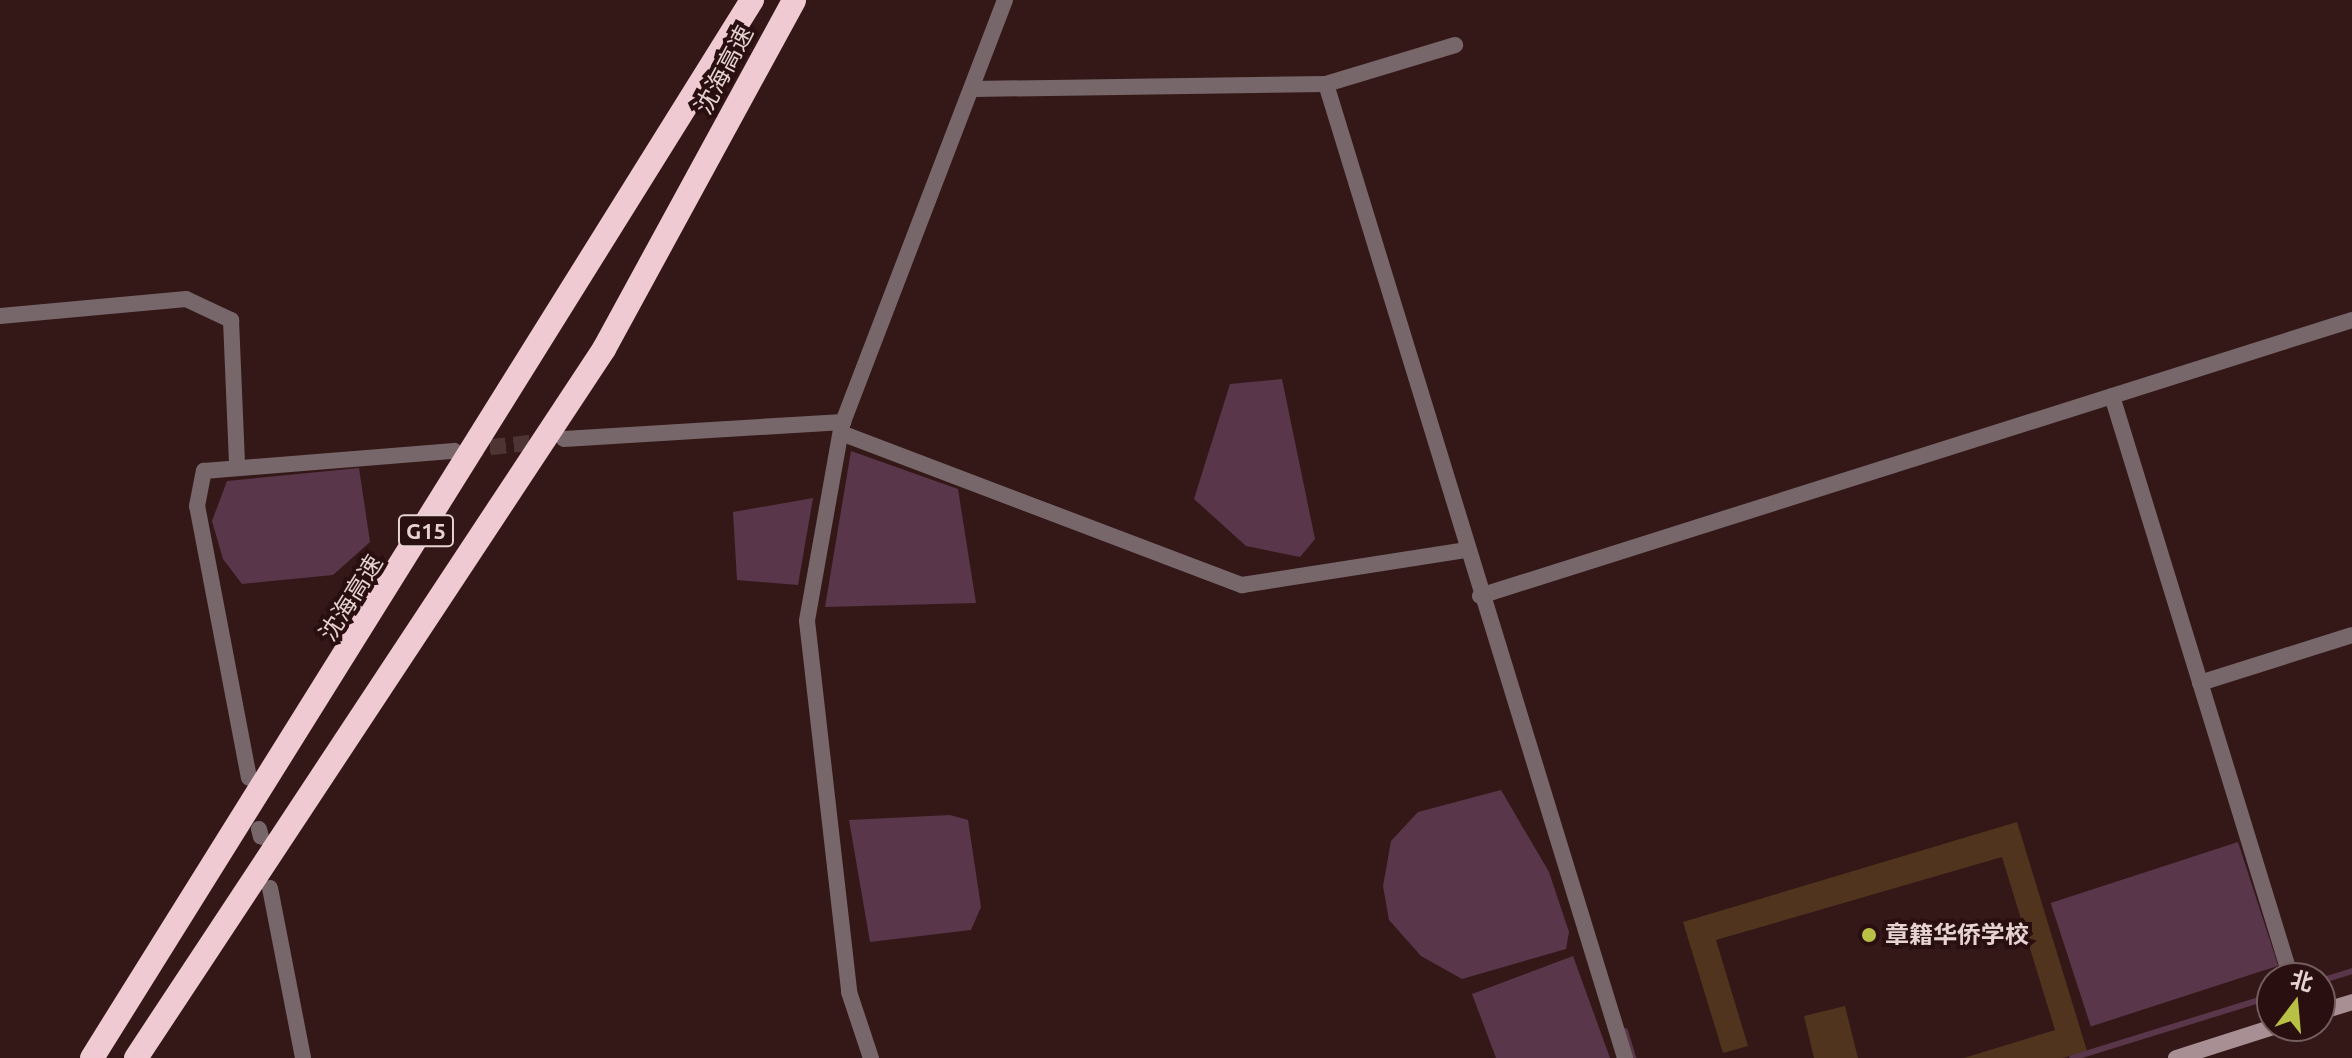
<!DOCTYPE html>
<html>
<head>
<meta charset="utf-8">
<style>
  body { margin:0 }
  #map { position:relative; width:2352px; height:1058px; overflow:hidden; background:#341818; font-family:Ubuntu,"Noto Sans SC",sans-serif }
  div>[style] { position:absolute }
  .green>* { inset:0; background:#50341d }
  .water>* { inset:0; background:#59364a; transform-origin:0 0 }
  .stream>* { height:6px; margin:-3px; padding:0 3px; transform-origin:3px; border-radius:3px; background:#59364a }
  .street-tunnel>* { height:16px; margin-top:-8px; transform-origin:0; background:repeating-linear-gradient(90deg,#4f3434 0 16px,transparent 0 24px) }
  .street>* { height:16px; margin:-8px; padding:0 8px; transform-origin:8px; border-radius:8px; background:#77676a }
  .secondary>* { height:16px; margin:-8px; padding:0 8px; transform-origin:8px; border-radius:8px; background:#a78f94 }
  .highway>* { height:24px; margin:-12px; padding:0 12px; transform-origin:12px; border-radius:12px; background:#f0cad2 }
  .dots>* { width:22px; height:22px; translate:-50% -50%; box-sizing:border-box; border:4px solid #290f0f; border-radius:50% }
  span { translate:-50% -50%; white-space:nowrap; text-align:center; line-height:1.15; -webkit-text-stroke:8px #290f0f; paint-order:stroke }
  .shield-label span { padding:2px 6px; background:#290f0f; border:2px solid; border-radius:6px; -webkit-text-stroke-width:0 }
  .shield-label { font-size:22px; color:#e6d2d1; font-weight:700 }
  .street-label { font-size:24px; color:#e6d2d1 }
  .poi-label { font-size:24px; color:#e6d2d1; font-weight:700 }
  .left { translate:0 -50%; text-align:left }
  .north { position:absolute; left:2256px; top:962px; width:80px; height:80px; box-sizing:border-box; background:#290f0f; border:2px solid #755d5d; border-radius:50%; rotate:16deg; font-size:22px; font-weight:700; line-height:32px; text-align:center; color:#e6d2d1 }
  .north::after { content:''; display:block; margin:auto; width:28px; height:36px; background:#b9c046; clip-path:polygon(50% 0,100% 100%,50% 72%,0 100%) }
</style>
</head>
<body>
<div id="map">
  <div class="green">
    <div style="clip-path:polygon(2017px 822px,2087px 1051px,2063px 1058px,1964px 1058px,2055px 1030px,2002px 857px,1716px 940px,1748px 1046px,1723px 1053px,1683px 922px)"></div>
    <div style="clip-path:polygon(1845px 1006px,1858px 1058px,1814px 1058px,1804px 1016px)"></div>
  </div>
  <div class="water">
    <div style="clip-path:polygon(1282px 379px,1315px 539px,1300px 557px,1246px 546px,1194px 499px,1230px 384px)"></div>
    <div style="clip-path:polygon(851px 451px,958px 489px,976px 603px,825px 607px)"></div>
    <div style="clip-path:polygon(359px 468px,370px 542px,333px 575px,242px 584px,223px 559px,212px 521px,227px 481px)"></div>
    <div style="clip-path:polygon(813px 498px,798px 585px,737px 580px,733px 512px)"></div>
    <div style="clip-path:polygon(1501px 790px,1549px 872px,1569px 932px,1566px 949px,1462px 979px,1421px 956px,1389px 920px,1383px 886px,1391px 841px,1418px 812px)"></div>
    <div style="clip-path:polygon(950px 815px,968px 820px,981px 907px,971px 930px,870px 942px,849px 820px)"></div>
    <div style="left:2238px;top:842px;width:130px;height:197px;rotate:72deg"></div>
    <div style="clip-path:polygon(1573px 956px,1610px 1058px,1496px 1058px,1472px 994px)"></div>
  </div>
  <div class="stream">
    <div style="left:2320px;top:981px;width:34px;rotate:-17deg"></div>
    <div style="left:1625px;top:1031px;width:28px;rotate:73deg"></div>
    <div style="left:2072px;top:1058px;width:209px;rotate:-17.2deg"></div>
  </div>
  <div class="street-tunnel">
    <div style="left:466px;top:450px;width:81px;rotate:-6.4deg"></div>
  </div>
  <div class="street">
    <div style="left:1326px;top:84px;width:1019px;rotate:72.93deg"></div>
    <div style="left:973px;top:89px;width:353px;rotate:-0.8deg"></div>
    <div style="left:1326px;top:84px;width:135px;rotate:-16.8deg"></div>
    <div style="left:0;top:316px;width:187px;rotate:-5.2deg"></div>
    <div style="left:186px;top:299px;width:50px;rotate:25deg"></div>
    <div style="left:231px;top:320px;width:145px;rotate:87.6deg"></div>
    <div style="left:2112px;top:396px;width:609px;rotate:72.9deg"></div>
    <div style="left:842px;top:424px;width:200px;rotate:100.1deg"></div>
    <div style="left:807px;top:621px;width:373px;rotate:83.5deg"></div>
    <div style="left:849px;top:992px;width:70px;rotate:71.6deg"></div>
    <div style="left:841px;top:433px;width:429px;rotate:20.8deg"></div>
    <div style="left:1242px;top:585px;width:226px;rotate:-8.9deg"></div>
    <div style="left:564px;top:439px;width:280px;rotate:-3.5deg"></div>
    <div style="left:843px;top:422px;width:452px;rotate:-69deg"></div>
    <div style="left:1480px;top:596px;width:915px;rotate:-17.56deg"></div>
    <div style="left:2200px;top:683px;width:159px;rotate:-17.5deg"></div>
    <div style="left:249px;top:778px;width:277px;rotate:-100.8deg"></div>
    <div style="left:197px;top:506px;width:36px;rotate:-79deg"></div>
    <div style="left:204px;top:471px;width:251px;rotate:-4.6deg"></div>
    <div style="left:259px;top:829px;width:8px;rotate:76deg"></div>
    <div style="left:270px;top:888px;width:173px;rotate:79deg"></div>
  </div>
  <div class="secondary">
    <div style="left:2320px;top:1012px;width:34px;rotate:-17deg"></div>
    <div style="left:2176px;top:1058px;width:105px;rotate:-17.7deg"></div>
  </div>
  <div class="highway">
    <div style="left:92px;top:1058px;width:1247px;rotate:-58.04deg"></div>
    <div style="left:136px;top:1058px;width:850px;rotate:-56.57deg"></div>
    <div style="left:604px;top:349px;width:397px;rotate:-61.4deg"></div>
  </div>
  <div class="dots">
    <div style="left:1869px;top:935px;background:#b9c046"></div>
  </div>
  <div class="shield-label">
    <span style="left:426px;top:531px">G15</span>
  </div>
  <div class="street-label">
    <span style="left:724px;top:70px;rotate:-62deg">沈海高速</span>
    <span style="left:351px;top:598px;rotate:-58deg">沈海高速</span>
  </div>
  <div class="poi-label">
    <span class="left" style="left:1885px;top:935px">章籍华侨学校</span>
  </div>
  <div class="north">北</div>
</div>
</body>
</html>
